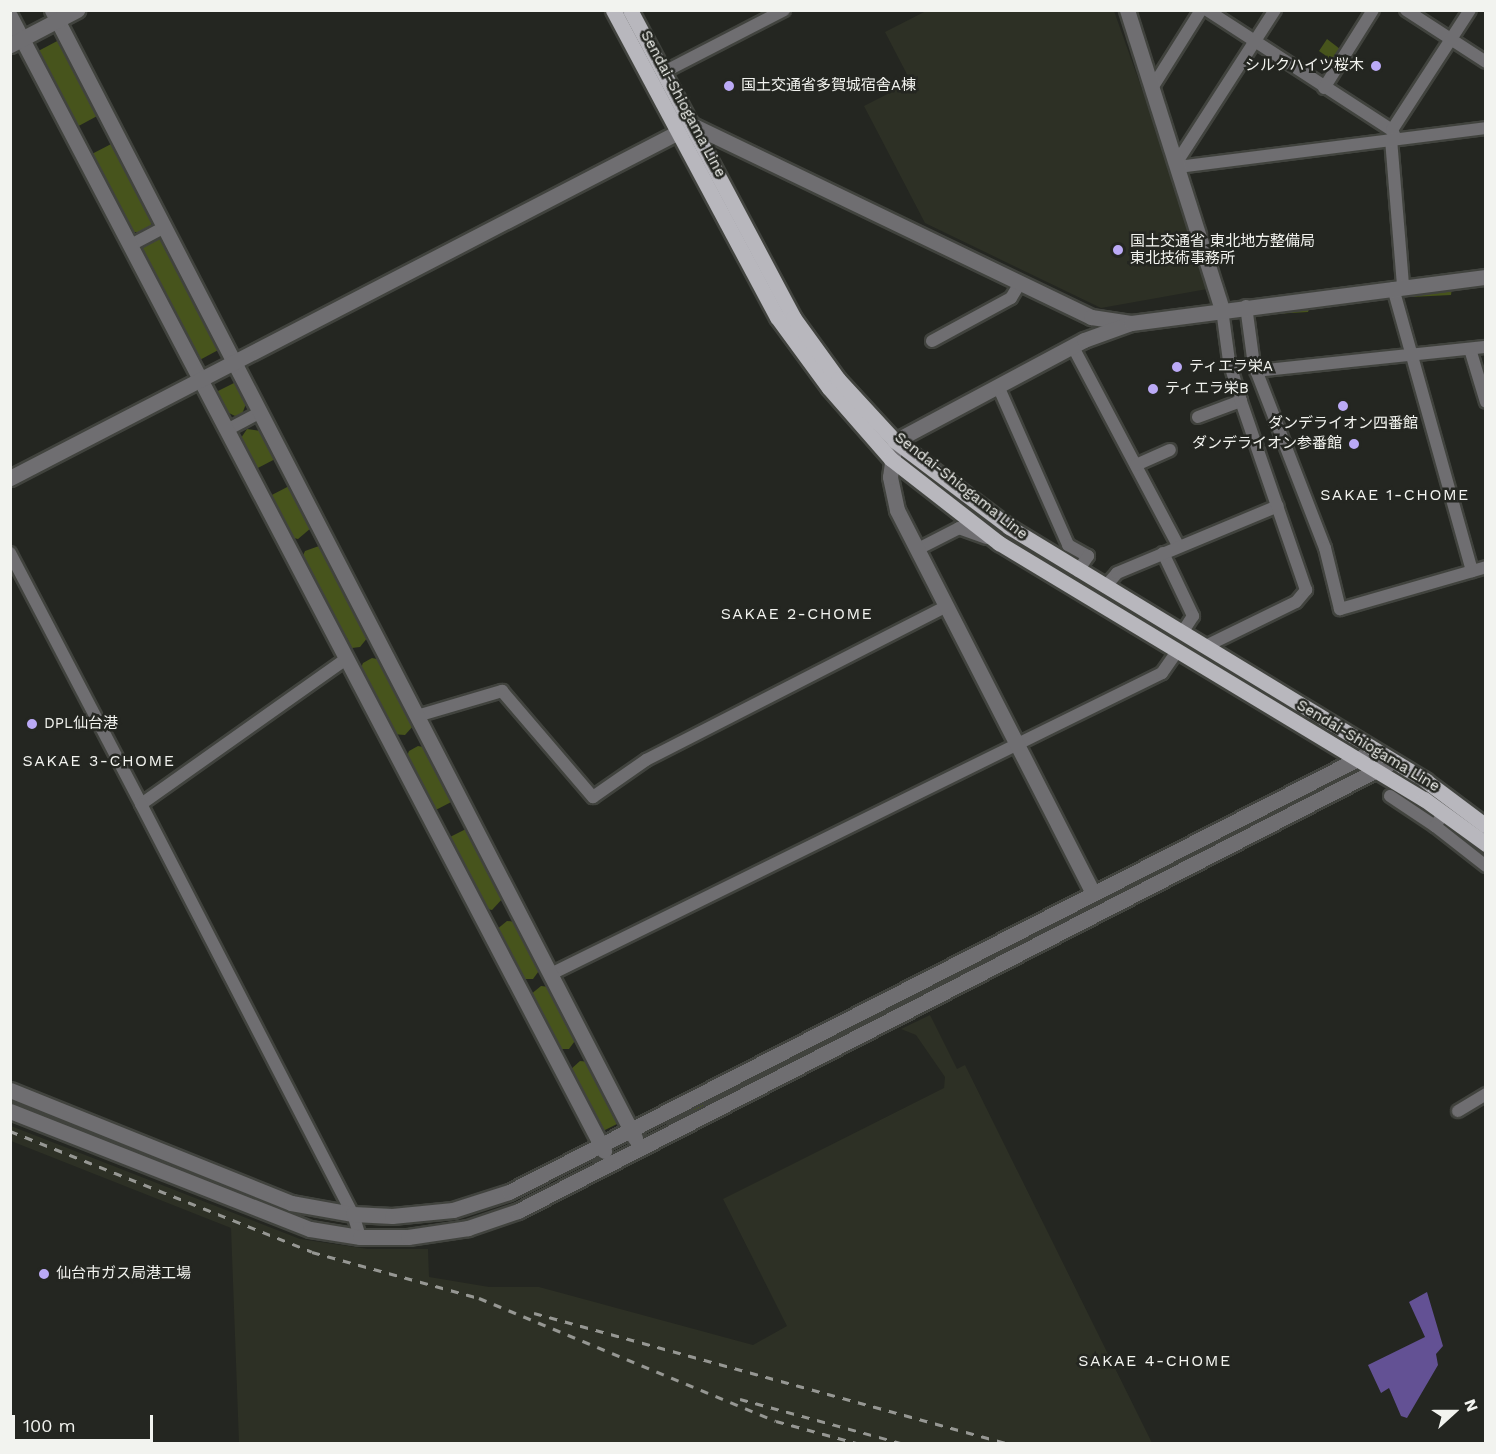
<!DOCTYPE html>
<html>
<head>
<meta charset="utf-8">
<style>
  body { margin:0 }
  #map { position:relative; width:1496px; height:1454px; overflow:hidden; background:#242621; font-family:"Work Sans","Noto Sans JP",sans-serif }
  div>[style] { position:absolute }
  .built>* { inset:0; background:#2d3025 }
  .green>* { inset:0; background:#47541c; transform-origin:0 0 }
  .water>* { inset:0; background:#635194 }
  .roads { filter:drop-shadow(2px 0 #41433e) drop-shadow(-2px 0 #41433e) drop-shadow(0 2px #41433e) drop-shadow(0 -2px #41433e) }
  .minor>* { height:12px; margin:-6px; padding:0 6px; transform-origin:6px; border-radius:6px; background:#6f6e71 }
  .tertiary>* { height:15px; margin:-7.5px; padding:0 7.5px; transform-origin:7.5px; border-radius:7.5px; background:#6f6e71 }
  .primary>* { height:15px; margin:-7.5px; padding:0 7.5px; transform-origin:7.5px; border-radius:7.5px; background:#b8b7bd }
  .rail>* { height:3px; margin-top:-1.5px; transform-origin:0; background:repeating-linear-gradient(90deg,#969793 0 8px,transparent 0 16px) }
  .dots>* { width:16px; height:16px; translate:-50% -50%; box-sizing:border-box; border:3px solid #242621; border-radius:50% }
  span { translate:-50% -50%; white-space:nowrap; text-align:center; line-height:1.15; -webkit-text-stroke:5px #242621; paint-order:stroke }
  .poi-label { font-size:15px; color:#f2f3ef }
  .right { translate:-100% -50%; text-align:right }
  .left { translate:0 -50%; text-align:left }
  .street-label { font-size:15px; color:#f2f3ef }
  .neighbourhood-label { font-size:16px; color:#f2f3ef; letter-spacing:1.5px }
  .frame { position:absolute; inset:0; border:12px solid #f2f3ef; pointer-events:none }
  .north { position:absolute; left:1424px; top:1382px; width:60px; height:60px; -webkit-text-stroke:4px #242621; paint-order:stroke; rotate:69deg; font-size:16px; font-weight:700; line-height:24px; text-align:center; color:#f2f3ef }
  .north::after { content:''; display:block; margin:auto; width:21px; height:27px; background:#f2f3ef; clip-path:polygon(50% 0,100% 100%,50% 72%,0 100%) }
  .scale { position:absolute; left:12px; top:1415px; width:141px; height:27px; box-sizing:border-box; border:3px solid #f2f3ef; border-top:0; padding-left:8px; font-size:18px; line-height:21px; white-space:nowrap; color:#f2f3ef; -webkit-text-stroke:4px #242621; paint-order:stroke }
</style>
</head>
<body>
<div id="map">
  <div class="built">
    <div style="clip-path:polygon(926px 11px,1114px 11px,1213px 288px,1101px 308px,925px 223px,864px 106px,911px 82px,885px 32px)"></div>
    <div style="clip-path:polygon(930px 1015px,957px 1069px,965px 1065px,1152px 1443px,239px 1443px,231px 1228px,11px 1141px,11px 1126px,300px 1239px,368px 1249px,428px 1249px,429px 1277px,489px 1287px,539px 1287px,753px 1345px,787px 1326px,723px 1199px,944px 1088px,945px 1077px,916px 1035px,901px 1029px)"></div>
  </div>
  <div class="green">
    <div style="left:61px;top:39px;width:85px;height:30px;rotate:62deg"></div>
    <div style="clip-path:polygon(1327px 39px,1340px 49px,1335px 62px,1319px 51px)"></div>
    <div style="clip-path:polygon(115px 142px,153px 216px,151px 225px,144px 232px,131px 232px,88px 156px)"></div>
    <div style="clip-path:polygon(154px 238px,164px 240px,222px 348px,196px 362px,141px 252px,145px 243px)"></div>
    <div style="clip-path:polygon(1452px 288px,1451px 295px,1411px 297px,1413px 292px)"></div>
    <div style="clip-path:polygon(1310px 306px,1308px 312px,1257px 315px,1258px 313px)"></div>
    <div style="clip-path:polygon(236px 382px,246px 404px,242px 414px,235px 416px,225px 411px,216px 392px)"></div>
    <div style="clip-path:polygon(247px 429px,261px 431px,279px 457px,252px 471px,241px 438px)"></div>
    <div style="clip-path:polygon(293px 484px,311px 528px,298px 539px,289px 537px,266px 498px)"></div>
    <div style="clip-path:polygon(319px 546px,324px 548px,368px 637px,360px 647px,352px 648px,347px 638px,340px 639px,301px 560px,305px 551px)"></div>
    <div style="clip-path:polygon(372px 658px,382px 660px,414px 725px,405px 735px,392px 734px,359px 672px,363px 663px)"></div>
    <div style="clip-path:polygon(418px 746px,428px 748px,457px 799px,430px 813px,405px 761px,409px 751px)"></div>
    <div style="clip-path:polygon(1329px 781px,1333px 785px,1238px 831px,1237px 829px)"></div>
    <div style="clip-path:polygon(470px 827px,504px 897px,492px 910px,482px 908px,444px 840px)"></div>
    <div style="clip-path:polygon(1203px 847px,1207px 850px,1177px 867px,1108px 895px,1138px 875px)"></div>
    <div style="clip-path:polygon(1081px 906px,1082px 914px,927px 994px,923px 991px)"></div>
    <div style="clip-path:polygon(507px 921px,517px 922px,541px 968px,533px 979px,520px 979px,496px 930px)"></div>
    <div style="clip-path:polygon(541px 986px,550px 987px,577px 1038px,569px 1049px,555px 1049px,530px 995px)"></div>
    <div style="clip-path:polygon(897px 1003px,902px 1006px,762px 1079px,757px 1076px,853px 1021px)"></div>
    <div style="clip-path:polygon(580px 1061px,590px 1062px,623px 1121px,601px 1132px,570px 1070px)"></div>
    <div style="clip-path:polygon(742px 1081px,744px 1088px,701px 1110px,641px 1133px)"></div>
  </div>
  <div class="water">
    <div style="clip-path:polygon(1427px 1292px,1443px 1346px,1436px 1354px,1438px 1365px,1407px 1418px,1401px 1416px,1389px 1388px,1381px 1393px,1368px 1365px,1425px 1337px,1409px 1302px)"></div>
  </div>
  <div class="roads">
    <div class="minor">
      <div style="left:1207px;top:10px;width:221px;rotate:33deg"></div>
      <div style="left:1392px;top:130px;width:10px;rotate:66deg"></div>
      <div style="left:1406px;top:10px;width:95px;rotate:33deg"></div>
      <div style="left:664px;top:72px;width:135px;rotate:-27.3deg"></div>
      <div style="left:1152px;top:88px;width:92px;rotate:-57.9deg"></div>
      <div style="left:1324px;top:88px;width:92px;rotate:-57.9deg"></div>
      <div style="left:1392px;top:130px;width:143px;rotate:-57deg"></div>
      <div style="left:1391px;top:139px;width:147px;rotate:85.3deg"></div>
      <div style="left:1177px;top:162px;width:181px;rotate:-57.2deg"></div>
      <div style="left:1178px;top:167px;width:310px;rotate:-7.2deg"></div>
      <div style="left:131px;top:245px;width:36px;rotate:-28deg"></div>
      <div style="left:1393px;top:288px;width:294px;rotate:74.4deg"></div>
      <div style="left:1246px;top:306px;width:60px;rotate:82.3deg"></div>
      <div style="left:1254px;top:365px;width:196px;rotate:68.8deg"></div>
      <div style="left:1325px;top:548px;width:63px;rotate:76.2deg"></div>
      <div style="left:1340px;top:609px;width:152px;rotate:-16deg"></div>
      <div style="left:932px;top:341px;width:90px;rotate:-28.6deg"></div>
      <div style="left:1011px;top:298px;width:17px;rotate:-59deg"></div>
      <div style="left:1073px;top:347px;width:226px;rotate:62.1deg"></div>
      <div style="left:1470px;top:349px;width:55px;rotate:73.2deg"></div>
      <div style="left:1256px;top:371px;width:231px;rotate:-6deg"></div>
      <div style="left:998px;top:386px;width:174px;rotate:66.2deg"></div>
      <div style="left:1068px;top:545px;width:23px;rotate:29deg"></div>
      <div style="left:1088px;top:556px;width:18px;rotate:124deg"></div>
      <div style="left:1198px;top:417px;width:46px;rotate:-20.4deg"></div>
      <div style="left:227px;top:430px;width:36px;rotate:-28deg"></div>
      <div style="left:1136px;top:465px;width:37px;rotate:-24deg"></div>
      <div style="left:918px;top:549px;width:46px;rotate:-27.1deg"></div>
      <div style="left:959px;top:528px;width:29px;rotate:20deg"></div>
      <div style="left:10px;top:553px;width:283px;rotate:62.4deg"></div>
      <div style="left:1163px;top:553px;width:70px;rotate:64.5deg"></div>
      <div style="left:1193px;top:616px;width:20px;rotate:123deg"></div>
      <div style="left:1105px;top:587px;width:18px;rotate:-49deg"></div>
      <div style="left:1117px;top:573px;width:174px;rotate:-22.6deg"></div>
      <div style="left:1204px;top:647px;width:102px;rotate:-26.1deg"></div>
      <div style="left:1296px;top:602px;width:16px;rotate:-50deg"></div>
      <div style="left:1306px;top:590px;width:200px;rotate:-109deg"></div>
      <div style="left:1241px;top:401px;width:42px;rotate:-106.7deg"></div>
      <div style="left:1229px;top:361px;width:52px;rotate:-97.7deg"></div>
      <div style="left:346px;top:659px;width:251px;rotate:144.7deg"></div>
      <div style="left:141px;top:804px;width:462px;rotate:62.7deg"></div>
      <div style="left:353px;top:1214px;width:24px;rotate:73deg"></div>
      <div style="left:417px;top:716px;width:89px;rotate:-16.4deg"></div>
      <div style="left:502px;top:691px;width:140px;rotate:49.4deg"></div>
      <div style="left:593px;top:797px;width:65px;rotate:-34.9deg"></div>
      <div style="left:646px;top:760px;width:338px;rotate:-27.1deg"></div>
      <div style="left:1390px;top:796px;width:54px;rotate:33.7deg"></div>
      <div style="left:1444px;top:813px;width:16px;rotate:125deg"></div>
      <div style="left:1435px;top:826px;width:65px;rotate:38.1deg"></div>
      <div style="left:551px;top:974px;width:681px;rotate:-26.23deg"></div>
      <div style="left:1162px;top:673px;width:28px;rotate:-55deg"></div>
      <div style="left:1458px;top:1111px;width:33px;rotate:-31deg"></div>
    </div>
    <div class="tertiary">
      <div style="left:52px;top:10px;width:1270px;rotate:62.67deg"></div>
      <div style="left:1127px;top:10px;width:314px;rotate:72.4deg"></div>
      <div style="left:10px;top:16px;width:1281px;rotate:62.37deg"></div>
      <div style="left:10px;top:45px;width:76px;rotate:-27.6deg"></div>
      <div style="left:10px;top:478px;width:768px;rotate:-27.37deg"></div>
      <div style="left:692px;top:125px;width:443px;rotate:25.7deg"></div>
      <div style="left:1091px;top:317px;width:40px;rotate:8.5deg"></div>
      <div style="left:1093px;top:893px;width:430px;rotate:-117.1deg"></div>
      <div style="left:897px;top:510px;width:34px;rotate:-102deg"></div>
      <div style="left:890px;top:477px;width:36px;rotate:-82deg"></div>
      <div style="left:895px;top:441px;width:214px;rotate:-28.1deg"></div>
      <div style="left:1084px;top:340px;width:50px;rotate:-19.9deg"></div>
      <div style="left:1131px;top:323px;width:358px;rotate:-7.4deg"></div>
      <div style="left:10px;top:1090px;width:303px;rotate:21.9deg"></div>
      <div style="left:291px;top:1203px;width:63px;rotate:10.1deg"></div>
      <div style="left:353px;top:1214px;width:39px;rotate:3deg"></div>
      <div style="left:392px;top:1216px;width:61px;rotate:-5.6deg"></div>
      <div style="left:453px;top:1210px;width:59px;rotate:-17.8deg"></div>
      <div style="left:509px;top:1192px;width:970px;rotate:-27.04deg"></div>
      <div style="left:10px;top:1111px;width:322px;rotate:21.5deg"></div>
      <div style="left:310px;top:1229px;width:51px;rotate:9.1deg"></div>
      <div style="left:360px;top:1237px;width:48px"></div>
      <div style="left:408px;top:1237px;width:61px;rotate:-8.5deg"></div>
      <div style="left:468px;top:1228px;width:53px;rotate:-18.8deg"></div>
      <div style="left:518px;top:1211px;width:983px;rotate:-27.19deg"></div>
    </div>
    <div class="primary">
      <div style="left:613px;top:10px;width:348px;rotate:61.9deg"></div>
      <div style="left:777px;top:317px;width:88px;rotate:53.8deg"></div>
      <div style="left:829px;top:388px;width:94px;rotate:48.9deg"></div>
      <div style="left:891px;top:459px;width:137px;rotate:37.9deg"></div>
      <div style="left:999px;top:543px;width:496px;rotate:31.1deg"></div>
      <div style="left:1424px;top:799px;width:77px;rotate:36deg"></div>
      <div style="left:630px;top:10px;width:348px;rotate:62deg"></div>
      <div style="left:793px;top:317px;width:77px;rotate:54deg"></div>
      <div style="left:838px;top:379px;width:84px;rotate:47.4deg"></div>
      <div style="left:895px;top:441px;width:143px;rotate:37deg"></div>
      <div style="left:1009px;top:527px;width:488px;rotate:31.3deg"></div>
      <div style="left:1426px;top:781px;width:75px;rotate:36.9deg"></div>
    </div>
  </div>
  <div class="rail">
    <div style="left:10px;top:1131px;width:325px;rotate:21.8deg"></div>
    <div style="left:312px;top:1252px;width:173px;rotate:15.4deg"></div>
    <div style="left:479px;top:1298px;width:321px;rotate:22.5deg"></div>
    <div style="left:776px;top:1421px;width:87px;rotate:15.3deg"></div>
    <div style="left:534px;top:1313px;width:494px;rotate:15.4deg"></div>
    <div style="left:740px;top:1399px;width:170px;rotate:15.3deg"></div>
  </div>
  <div class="dots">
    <div style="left:1376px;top:66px;background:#bbaaf6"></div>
    <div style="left:729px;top:86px;background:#bbaaf6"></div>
    <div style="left:1118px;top:250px;background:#bbaaf6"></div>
    <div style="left:1177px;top:367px;background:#bbaaf6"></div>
    <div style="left:1153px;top:389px;background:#bbaaf6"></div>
    <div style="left:1343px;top:406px;background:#bbaaf6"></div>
    <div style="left:1354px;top:444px;background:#bbaaf6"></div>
    <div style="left:32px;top:724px;background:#bbaaf6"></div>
    <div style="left:44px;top:1274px;background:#bbaaf6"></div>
  </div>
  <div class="poi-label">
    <span class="right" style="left:1364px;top:66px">シルクハイツ桜木</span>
    <span class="left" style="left:741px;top:86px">国土交通省多賀城宿舎A棟</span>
    <span class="left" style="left:1130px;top:250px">国土交通省 東北地方整備局<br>東北技術事務所</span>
    <span class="left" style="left:1189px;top:367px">ティエラ栄A</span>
    <span class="left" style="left:1165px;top:389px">ティエラ栄B</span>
    <span style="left:1343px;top:424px">ダンデライオン四番館</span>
    <span class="right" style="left:1342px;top:444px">ダンデライオン参番館</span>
    <span class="left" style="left:44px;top:724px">DPL仙台港</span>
    <span class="left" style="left:56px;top:1274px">仙台市ガス局港工場</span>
  </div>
  <div class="street-label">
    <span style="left:683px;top:104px;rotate:62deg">Sendai-Shiogama Line</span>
    <span style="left:961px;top:486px;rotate:38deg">Sendai-Shiogama Line</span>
    <span style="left:1368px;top:746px;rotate:31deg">Sendai-Shiogama Line</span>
  </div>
  <div class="neighbourhood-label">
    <span style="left:1395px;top:495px">SAKAE 1-CHOME</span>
    <span style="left:797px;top:614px">SAKAE 2-CHOME</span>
    <span style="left:99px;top:761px">SAKAE 3-CHOME</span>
    <span style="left:1155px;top:1361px">SAKAE 4-CHOME</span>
  </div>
  <div class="frame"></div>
  <div class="north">N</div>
  <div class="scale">100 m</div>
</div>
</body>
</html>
